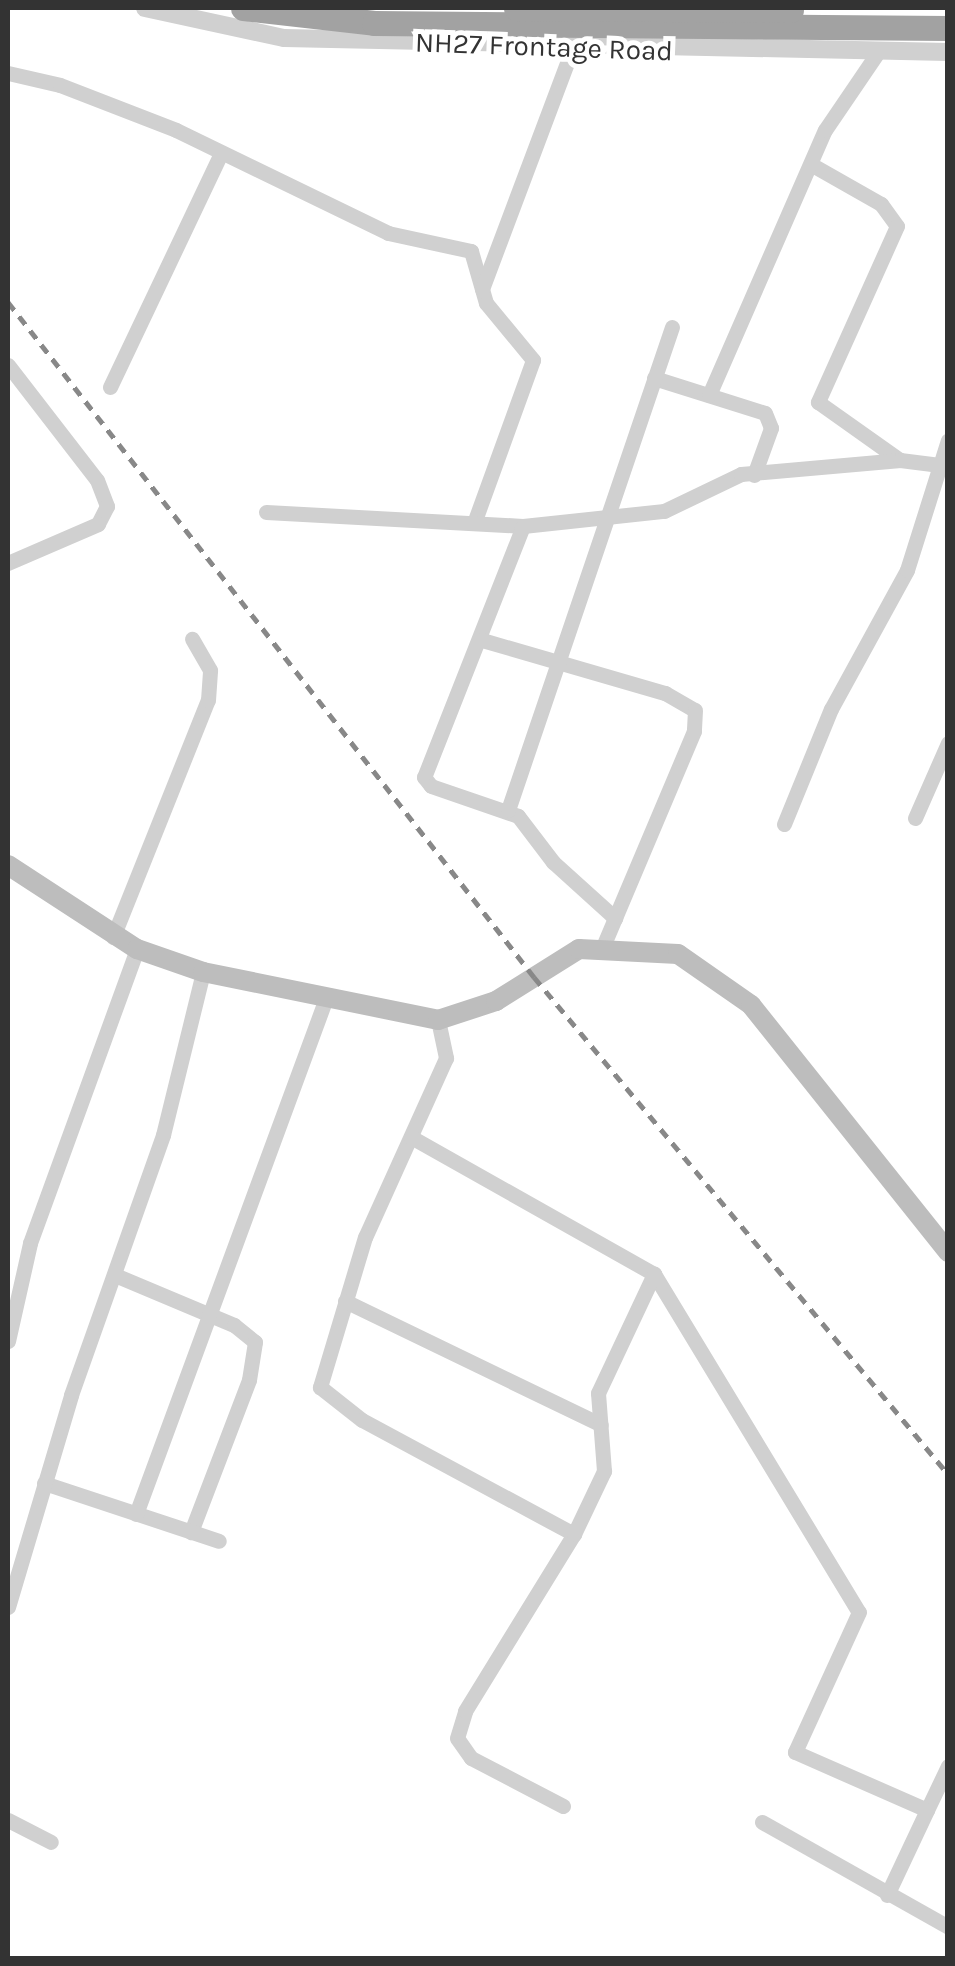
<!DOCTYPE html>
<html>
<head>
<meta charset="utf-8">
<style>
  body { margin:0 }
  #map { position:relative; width:955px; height:1966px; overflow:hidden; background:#fff; font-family:Karla,sans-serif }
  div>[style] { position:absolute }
  .minor>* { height:15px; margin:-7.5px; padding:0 7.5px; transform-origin:7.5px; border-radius:7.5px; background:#d0d0d0 }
  .tertiary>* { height:18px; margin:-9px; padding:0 9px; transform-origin:9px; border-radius:9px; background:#d0d0d0 }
  .secondary>* { height:20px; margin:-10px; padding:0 10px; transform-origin:10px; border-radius:10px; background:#bdbdbd }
  .trunk>* { height:25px; margin:-12.5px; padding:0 12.5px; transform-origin:12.5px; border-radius:12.5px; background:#a2a2a2 }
  .rail>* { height:5px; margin-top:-2.5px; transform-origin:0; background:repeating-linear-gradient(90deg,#888 0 10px,transparent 0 18px) }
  span { translate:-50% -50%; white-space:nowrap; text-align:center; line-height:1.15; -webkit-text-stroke:10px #fff; paint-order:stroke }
  .street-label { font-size:28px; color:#333 }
  .frame { position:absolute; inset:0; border:10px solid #333; pointer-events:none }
</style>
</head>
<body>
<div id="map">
  <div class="minor">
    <div style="left:8px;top:73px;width:53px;rotate:13deg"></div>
    <div style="left:60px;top:85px;width:124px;rotate:21.2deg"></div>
    <div style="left:176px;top:130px;width:236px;rotate:25.9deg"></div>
    <div style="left:388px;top:233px;width:85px;rotate:12.2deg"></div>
    <div style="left:471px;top:251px;width:54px;rotate:73.9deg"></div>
    <div style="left:486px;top:303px;width:74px;rotate:50.5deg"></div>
    <div style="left:533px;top:360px;width:170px;rotate:109.9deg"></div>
    <div style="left:814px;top:166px;width:77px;rotate:29.6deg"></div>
    <div style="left:881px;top:204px;width:27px;rotate:54deg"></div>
    <div style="left:897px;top:226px;width:193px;rotate:114.2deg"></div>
    <div style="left:818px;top:402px;width:100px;rotate:35.3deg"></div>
    <div style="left:482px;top:289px;width:256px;rotate:-69.4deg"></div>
    <div style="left:8px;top:365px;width:145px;rotate:52.3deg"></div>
    <div style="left:97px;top:480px;width:28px;rotate:69deg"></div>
    <div style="left:107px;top:506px;width:20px;rotate:117deg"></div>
    <div style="left:98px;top:524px;width:98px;rotate:156.6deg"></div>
    <div style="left:654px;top:378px;width:116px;rotate:17.5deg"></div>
    <div style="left:765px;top:413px;width:16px;rotate:68deg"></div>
    <div style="left:771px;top:428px;width:50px;rotate:109.9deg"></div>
    <div style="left:110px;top:387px;width:259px;rotate:-64.6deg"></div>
    <div style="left:709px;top:395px;width:289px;rotate:-66.4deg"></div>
    <div style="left:825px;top:130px;width:94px;rotate:-55.8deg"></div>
    <div style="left:266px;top:512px;width:257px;rotate:3.1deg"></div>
    <div style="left:523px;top:526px;width:142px;rotate:-6.1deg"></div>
    <div style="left:664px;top:511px;width:85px;rotate:-25.7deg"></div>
    <div style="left:741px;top:474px;width:160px;rotate:-5deg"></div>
    <div style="left:900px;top:460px;width:48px;rotate:7.1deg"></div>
    <div style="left:523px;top:526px;width:270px;rotate:111.5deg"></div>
    <div style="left:424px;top:777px;width:11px;rotate:52deg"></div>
    <div style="left:431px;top:786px;width:92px;rotate:19deg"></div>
    <div style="left:518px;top:816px;width:58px;rotate:52.7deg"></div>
    <div style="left:553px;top:862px;width:84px;rotate:42.1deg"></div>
    <div style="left:482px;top:640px;width:191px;rotate:16.2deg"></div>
    <div style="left:665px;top:693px;width:34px;rotate:30deg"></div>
    <div style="left:695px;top:710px;width:21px;rotate:93deg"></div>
    <div style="left:694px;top:731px;width:233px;rotate:112.9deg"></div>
    <div style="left:508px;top:810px;width:510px;rotate:-71.25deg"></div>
    <div style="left:915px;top:818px;width:82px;rotate:-66.3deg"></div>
    <div style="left:784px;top:824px;width:124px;rotate:-67.8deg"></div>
    <div style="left:831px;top:709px;width:158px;rotate:-61.3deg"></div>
    <div style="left:907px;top:570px;width:136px;rotate:-72.5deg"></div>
    <div style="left:113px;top:937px;width:255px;rotate:-68.2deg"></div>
    <div style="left:208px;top:700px;width:30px;rotate:-86deg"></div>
    <div style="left:210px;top:670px;width:36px;rotate:-120deg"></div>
    <div style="left:438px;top:1020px;width:39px;rotate:78deg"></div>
    <div style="left:446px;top:1058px;width:196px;rotate:114.3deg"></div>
    <div style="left:365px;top:1237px;width:157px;rotate:106.7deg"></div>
    <div style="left:320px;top:1387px;width:53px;rotate:38.2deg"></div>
    <div style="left:362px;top:1420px;width:241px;rotate:28.3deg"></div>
    <div style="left:411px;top:1137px;width:279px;rotate:29.4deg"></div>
    <div style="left:654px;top:1274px;width:395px;rotate:58.8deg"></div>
    <div style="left:859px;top:1612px;width:154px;rotate:114.6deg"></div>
    <div style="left:795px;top:1752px;width:144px;rotate:23.7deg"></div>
    <div style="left:927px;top:1810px;width:49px;rotate:-64.5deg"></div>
    <div style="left:115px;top:1275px;width:129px;rotate:22.8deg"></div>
    <div style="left:234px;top:1325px;width:27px;rotate:39deg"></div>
    <div style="left:255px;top:1342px;width:38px;rotate:99deg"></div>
    <div style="left:249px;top:1380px;width:163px;rotate:110.9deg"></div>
    <div style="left:345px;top:1301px;width:284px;rotate:25.8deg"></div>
    <div style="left:8px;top:1341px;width:100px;rotate:-77.3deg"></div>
    <div style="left:30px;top:1243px;width:313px;rotate:-70deg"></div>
    <div style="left:44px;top:1483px;width:184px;rotate:18.3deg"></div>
    <div style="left:136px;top:1514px;width:547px;rotate:-69.78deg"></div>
    <div style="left:8px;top:1607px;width:221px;rotate:-73.4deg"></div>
    <div style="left:71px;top:1395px;width:276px;rotate:-70.5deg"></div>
    <div style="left:163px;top:1135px;width:168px;rotate:-76.2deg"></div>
    <div style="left:563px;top:1806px;width:104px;rotate:-152.4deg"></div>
    <div style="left:471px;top:1758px;width:24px;rotate:-125deg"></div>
    <div style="left:457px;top:1738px;width:28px;rotate:-73deg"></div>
    <div style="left:465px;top:1711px;width:208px;rotate:-58.4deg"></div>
    <div style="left:574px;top:1534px;width:70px;rotate:-64.5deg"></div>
    <div style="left:604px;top:1471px;width:78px;rotate:-94.4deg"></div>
    <div style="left:598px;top:1393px;width:132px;rotate:-64.8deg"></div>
    <div style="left:8px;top:1820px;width:48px;rotate:27.1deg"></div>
    <div style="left:762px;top:1822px;width:214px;rotate:29.4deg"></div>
    <div style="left:887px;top:1895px;width:94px;rotate:-64.8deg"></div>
  </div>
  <div class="tertiary">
    <div style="left:145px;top:8px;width:142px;rotate:12.2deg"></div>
    <div style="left:284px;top:38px;width:664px;rotate:1.21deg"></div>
  </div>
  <div class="secondary">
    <div style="left:8px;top:865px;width:154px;rotate:33.1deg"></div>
    <div style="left:137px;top:949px;width:70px;rotate:19.2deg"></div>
    <div style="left:203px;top:972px;width:240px;rotate:11.5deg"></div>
    <div style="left:438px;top:1020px;width:61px;rotate:-18.1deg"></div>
    <div style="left:496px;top:1001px;width:98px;rotate:-32.1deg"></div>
    <div style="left:579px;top:949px;width:99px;rotate:2.9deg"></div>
    <div style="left:678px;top:954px;width:89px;rotate:34.9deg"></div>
    <div style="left:751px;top:1005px;width:316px;rotate:51.4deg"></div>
  </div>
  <div class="trunk">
    <div style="left:243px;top:8px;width:132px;rotate:6.5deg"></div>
    <div style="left:374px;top:23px;width:574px;rotate:0.5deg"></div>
    <div style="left:516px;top:8px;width:275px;rotate:0.4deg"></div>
  </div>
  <div class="rail">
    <div style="left:8px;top:302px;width:856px;rotate:52.07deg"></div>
    <div style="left:534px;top:977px;width:647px;rotate:50.21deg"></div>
  </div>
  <div class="street-label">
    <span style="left:544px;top:47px;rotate:2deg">NH27 Frontage Road</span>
  </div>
  <div class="frame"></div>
</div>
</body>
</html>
